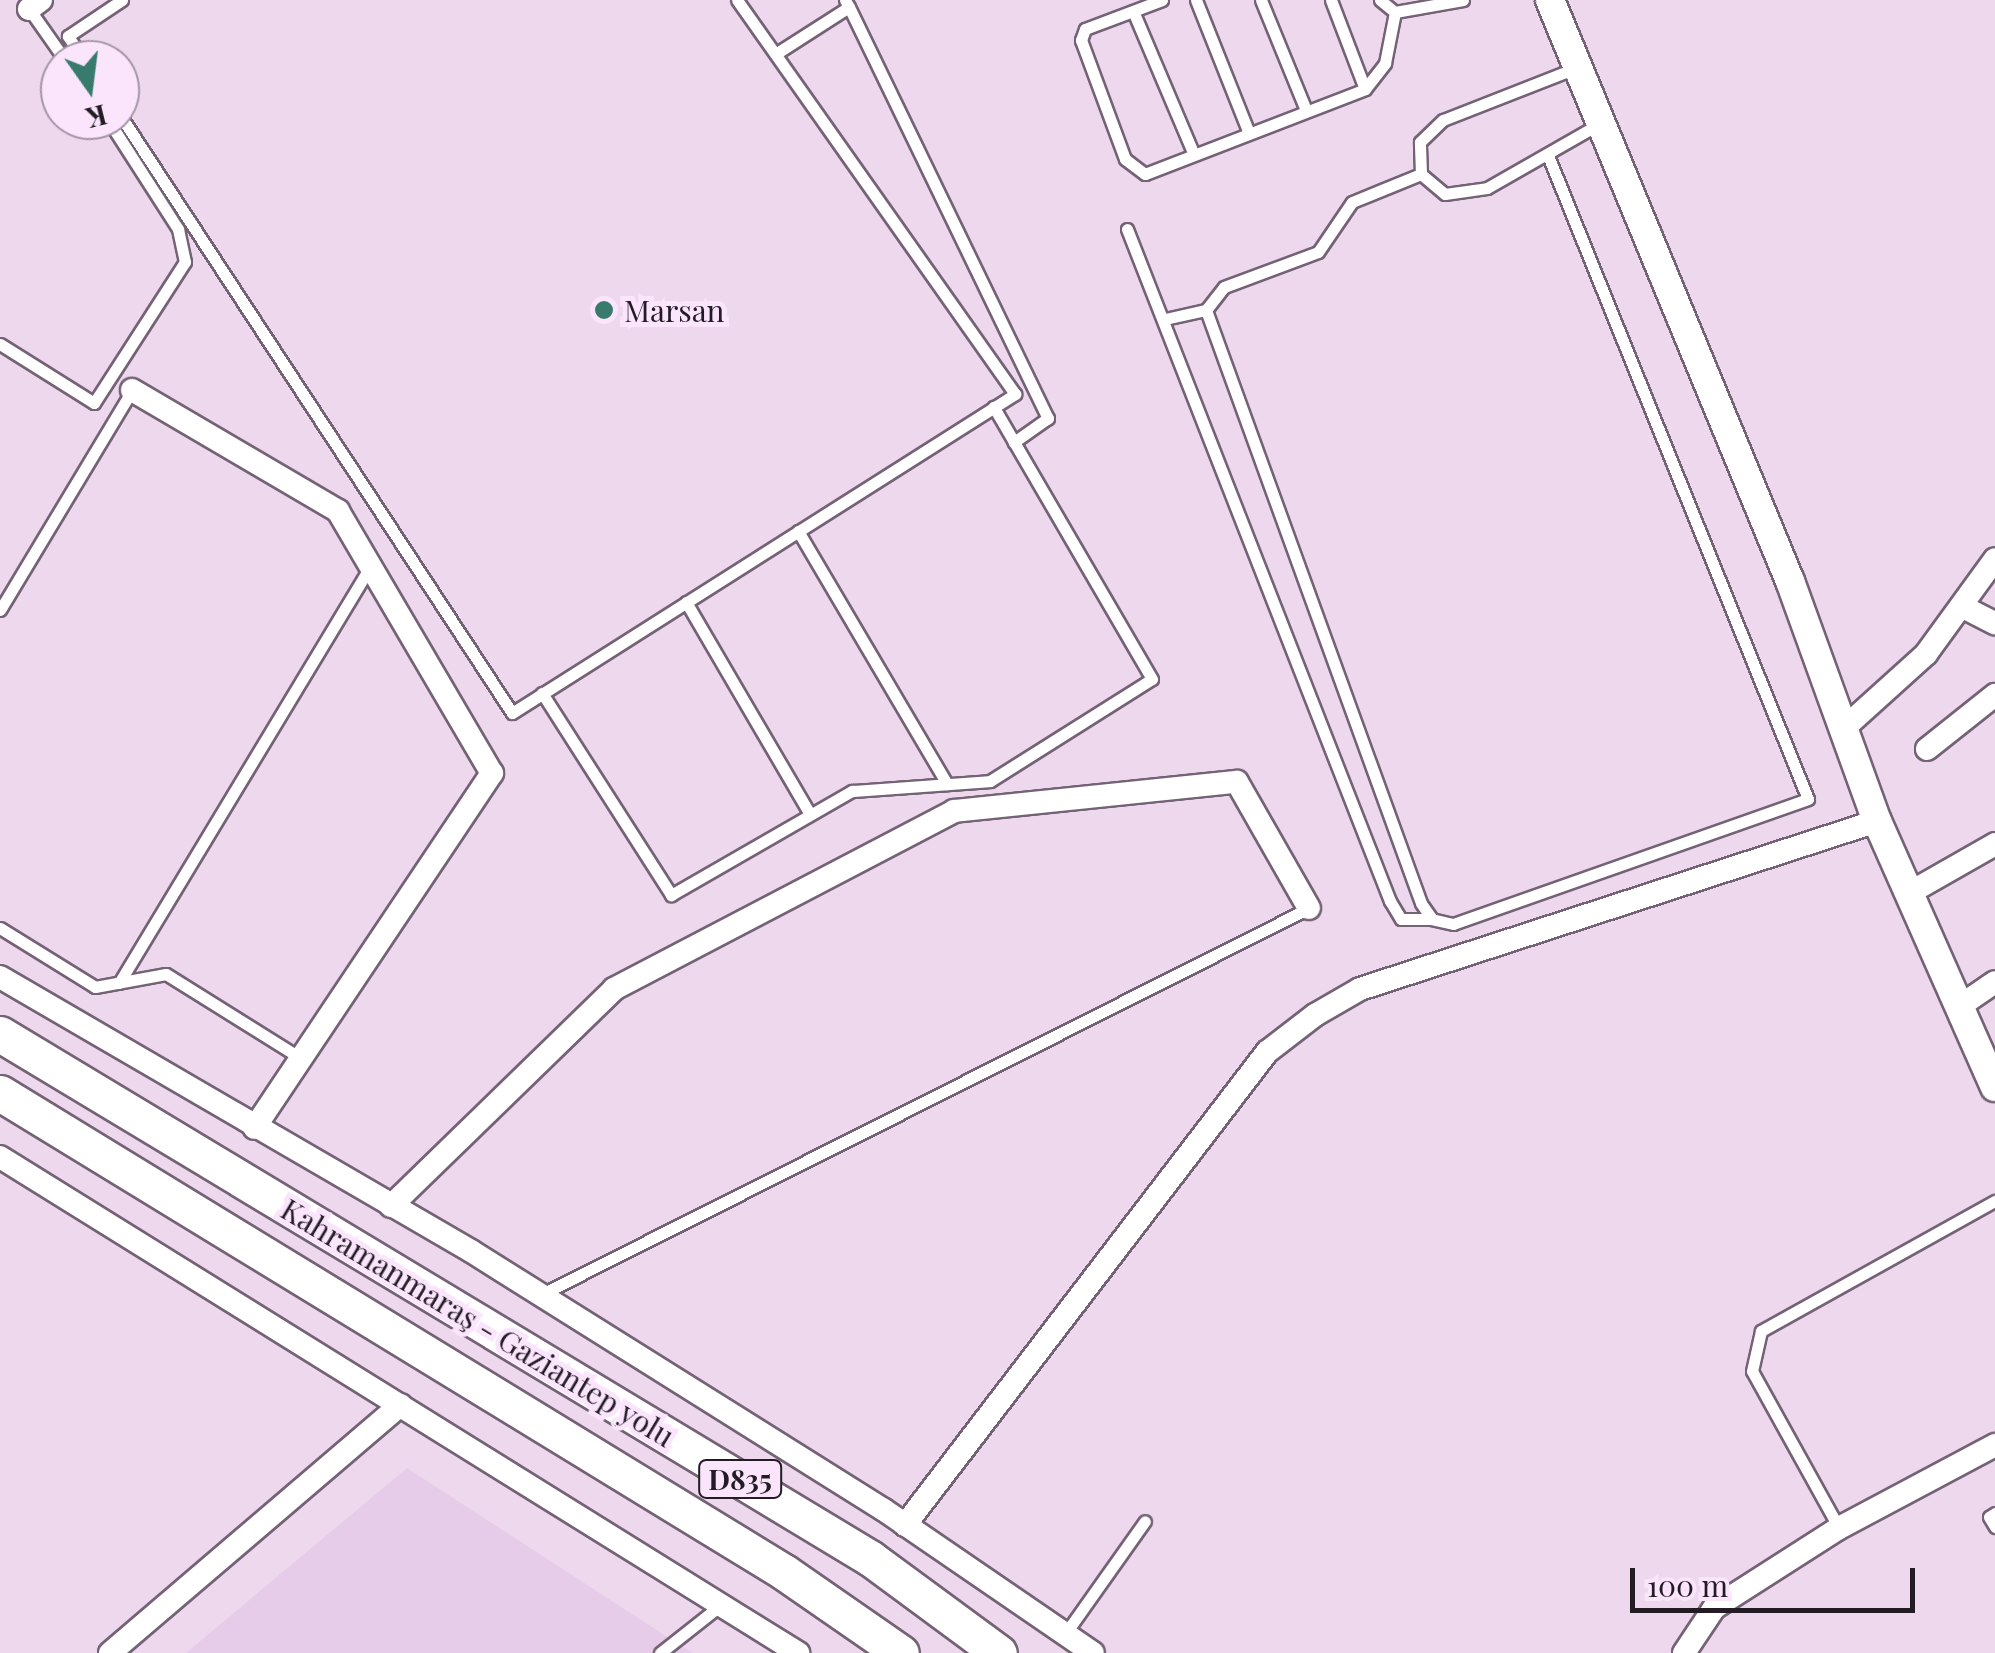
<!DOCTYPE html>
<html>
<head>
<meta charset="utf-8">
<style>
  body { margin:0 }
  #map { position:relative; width:1995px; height:1653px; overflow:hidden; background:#edd8ee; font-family:"Playfair Display",serif }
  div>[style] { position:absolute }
  .built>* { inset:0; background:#e6cce8 }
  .roads { filter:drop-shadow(2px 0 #746275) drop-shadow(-2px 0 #746275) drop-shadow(0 2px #746275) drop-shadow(0 -2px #746275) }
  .service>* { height:11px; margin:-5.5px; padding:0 5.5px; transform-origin:5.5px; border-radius:5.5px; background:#fff }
  .minor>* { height:22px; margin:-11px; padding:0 11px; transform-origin:11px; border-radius:11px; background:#fff }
  .tertiary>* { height:28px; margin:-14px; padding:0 14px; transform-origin:14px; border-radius:14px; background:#fff }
  .trunk>* { height:35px; margin:-17.5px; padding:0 17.5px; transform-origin:17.5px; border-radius:17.5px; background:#fff }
  .dots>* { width:28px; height:28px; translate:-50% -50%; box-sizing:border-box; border:5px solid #fae5fc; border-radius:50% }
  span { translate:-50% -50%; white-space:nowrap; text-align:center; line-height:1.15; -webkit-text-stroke:10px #fae5fc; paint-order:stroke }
  .shield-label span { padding:2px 8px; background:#fae5fc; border:2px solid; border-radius:8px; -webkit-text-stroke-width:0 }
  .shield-label { font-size:28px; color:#231c24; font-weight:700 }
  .poi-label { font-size:30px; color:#231c24 }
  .left { translate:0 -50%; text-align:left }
  .street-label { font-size:30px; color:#231c24 }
  .north { position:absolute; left:40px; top:40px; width:100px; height:100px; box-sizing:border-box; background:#fae5fc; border:2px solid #a495a6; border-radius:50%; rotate:166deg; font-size:28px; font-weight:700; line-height:40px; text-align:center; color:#231c24 }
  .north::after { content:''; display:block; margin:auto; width:35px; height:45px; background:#387b6d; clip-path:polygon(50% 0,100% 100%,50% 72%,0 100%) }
  .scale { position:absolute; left:1630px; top:1568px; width:285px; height:45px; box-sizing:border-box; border:5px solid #231c24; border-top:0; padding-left:12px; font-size:30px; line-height:35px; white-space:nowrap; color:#231c24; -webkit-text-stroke:8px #fae5fc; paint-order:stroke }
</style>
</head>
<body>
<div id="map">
  <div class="built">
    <div style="clip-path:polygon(407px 1468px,692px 1653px,186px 1653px)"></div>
  </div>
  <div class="roads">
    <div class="service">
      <div style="left:1162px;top:0;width:82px;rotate:159.4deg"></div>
      <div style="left:1085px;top:29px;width:12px;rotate:110deg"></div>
      <div style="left:1081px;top:40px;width:127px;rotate:69.7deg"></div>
      <div style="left:1125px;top:159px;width:25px;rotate:37deg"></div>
      <div style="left:1145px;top:174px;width:236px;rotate:-21.1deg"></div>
      <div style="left:1365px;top:89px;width:33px;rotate:-52deg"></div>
      <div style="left:1385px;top:63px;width:52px;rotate:-78.9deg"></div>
      <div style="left:1196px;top:0;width:143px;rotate:68.3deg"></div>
      <div style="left:1261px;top:0;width:119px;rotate:67.8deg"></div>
      <div style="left:1331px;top:0;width:95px;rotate:69.1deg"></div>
      <div style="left:1380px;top:0;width:19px;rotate:39deg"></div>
      <div style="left:1395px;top:12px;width:69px;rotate:-10deg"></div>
      <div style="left:27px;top:6px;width:66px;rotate:54.9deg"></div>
      <div style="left:849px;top:7px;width:457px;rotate:64.2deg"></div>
      <div style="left:1048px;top:418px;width:42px;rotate:144.8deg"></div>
      <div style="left:1133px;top:11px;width:156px;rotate:67deg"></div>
      <div style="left:777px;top:53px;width:85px;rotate:-32.6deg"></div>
      <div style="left:849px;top:7px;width:8px;rotate:-120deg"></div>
      <div style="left:84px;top:60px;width:29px;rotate:-124deg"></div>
      <div style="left:68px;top:36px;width:65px;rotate:-33.7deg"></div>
      <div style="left:120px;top:115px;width:715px;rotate:56.75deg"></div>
      <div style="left:512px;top:713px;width:596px;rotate:-32.38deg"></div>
      <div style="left:1015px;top:394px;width:482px;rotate:-125.2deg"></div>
      <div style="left:1549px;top:158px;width:691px;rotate:68deg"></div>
      <div style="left:1808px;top:799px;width:376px;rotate:160.6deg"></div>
      <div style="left:1453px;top:924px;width:22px;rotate:-167deg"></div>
      <div style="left:1432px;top:919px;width:19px;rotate:-125deg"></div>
      <div style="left:1421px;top:903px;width:631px;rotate:-109.93deg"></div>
      <div style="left:1206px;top:310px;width:29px;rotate:-52deg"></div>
      <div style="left:1224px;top:287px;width:100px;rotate:-20.4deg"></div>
      <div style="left:1318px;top:252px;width:60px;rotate:-55.8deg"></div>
      <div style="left:1352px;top:202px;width:74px;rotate:-22.1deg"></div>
      <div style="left:1421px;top:174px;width:32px;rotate:-92deg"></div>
      <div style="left:1420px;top:142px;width:32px;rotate:-44deg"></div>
      <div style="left:1443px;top:120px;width:145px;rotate:-21.4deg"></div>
      <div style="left:1421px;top:174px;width:31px;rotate:40deg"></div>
      <div style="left:1445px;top:194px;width:42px;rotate:-8.1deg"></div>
      <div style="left:1487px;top:188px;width:131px;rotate:-29.7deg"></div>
      <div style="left:1127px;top:229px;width:722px;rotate:68.63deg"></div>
      <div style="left:1390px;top:901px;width:21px;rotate:59deg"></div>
      <div style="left:1401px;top:919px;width:31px"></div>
      <div style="left:1165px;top:319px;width:42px;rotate:-12.4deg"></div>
      <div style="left:0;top:344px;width:111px;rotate:32.1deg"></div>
      <div style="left:94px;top:403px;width:168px;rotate:-57.2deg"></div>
      <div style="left:185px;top:262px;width:34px;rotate:-102deg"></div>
      <div style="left:178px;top:229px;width:130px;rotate:-122.7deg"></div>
      <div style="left:798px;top:531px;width:294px;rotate:59.5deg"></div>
      <div style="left:686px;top:602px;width:246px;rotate:59.7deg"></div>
      <div style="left:0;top:610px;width:257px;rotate:-59deg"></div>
      <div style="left:542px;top:693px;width:240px;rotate:57.4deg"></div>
      <div style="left:671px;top:895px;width:209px;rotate:-29.9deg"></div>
      <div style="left:852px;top:791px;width:138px;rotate:-4.1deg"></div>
      <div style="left:990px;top:781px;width:191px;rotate:-32.2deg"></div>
      <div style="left:1152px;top:679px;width:315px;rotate:-120.2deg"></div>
      <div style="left:0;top:928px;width:112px;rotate:31.8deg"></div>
      <div style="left:95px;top:987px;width:72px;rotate:-10.4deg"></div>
      <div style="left:166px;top:974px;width:155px;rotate:32deg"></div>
      <div style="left:119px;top:983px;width:486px;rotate:-58.9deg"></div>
      <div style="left:540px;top:1295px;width:861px;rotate:-26.71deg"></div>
      <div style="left:1995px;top:1513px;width:7px;rotate:146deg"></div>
      <div style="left:1989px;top:1517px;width:12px;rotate:59deg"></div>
      <div style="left:1839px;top:1528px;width:179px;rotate:-119deg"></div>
      <div style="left:1752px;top:1371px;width:41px;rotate:-77.3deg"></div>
      <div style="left:1761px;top:1331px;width:268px;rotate:-29.1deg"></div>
      <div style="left:1065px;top:1634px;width:138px;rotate:-54.7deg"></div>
      <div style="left:660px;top:1653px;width:79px;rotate:-38.3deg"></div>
    </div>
    <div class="minor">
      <div style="left:29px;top:9px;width:15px;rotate:-37deg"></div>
      <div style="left:132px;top:390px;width:239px;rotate:30.4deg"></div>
      <div style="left:338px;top:511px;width:304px;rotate:59.6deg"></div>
      <div style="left:492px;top:773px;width:427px;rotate:123.8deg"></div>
      <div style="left:1963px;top:607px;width:36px;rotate:27deg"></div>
      <div style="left:1843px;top:729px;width:112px;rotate:-42.1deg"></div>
      <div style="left:1926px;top:654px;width:117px;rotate:-54deg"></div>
      <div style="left:1927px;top:749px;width:87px;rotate:-38.5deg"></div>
      <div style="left:1911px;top:892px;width:97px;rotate:-29.7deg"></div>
      <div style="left:0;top:977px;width:545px;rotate:30.19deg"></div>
      <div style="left:471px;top:1251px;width:487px;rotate:32.1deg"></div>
      <div style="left:884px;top:1510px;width:253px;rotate:34.4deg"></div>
      <div style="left:1960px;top:1006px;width:42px;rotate:-34.4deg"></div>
      <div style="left:0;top:1157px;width:940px;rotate:31.86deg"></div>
      <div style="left:391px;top:1206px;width:311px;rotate:-44.2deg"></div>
      <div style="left:614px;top:989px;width:384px;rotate:-27.6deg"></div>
      <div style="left:954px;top:811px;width:284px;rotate:-5.9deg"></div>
      <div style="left:1237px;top:782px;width:145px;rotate:60.3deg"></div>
      <div style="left:905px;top:1525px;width:596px;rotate:-52.57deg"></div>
      <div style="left:1267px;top:1052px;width:61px;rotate:-37.6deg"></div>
      <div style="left:1315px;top:1015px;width:52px;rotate:-30deg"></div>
      <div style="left:1360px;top:989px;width:544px;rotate:-18deg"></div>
      <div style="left:110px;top:1653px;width:382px;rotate:-40.5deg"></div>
      <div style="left:1684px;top:1653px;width:54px;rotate:-56.3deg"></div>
      <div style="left:1714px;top:1608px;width:148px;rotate:-32.6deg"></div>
      <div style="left:1839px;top:1528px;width:177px;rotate:-28deg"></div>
    </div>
    <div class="tertiary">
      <div style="left:1550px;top:0;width:629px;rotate:67.56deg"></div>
      <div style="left:1790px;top:581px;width:255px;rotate:70.1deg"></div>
      <div style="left:1877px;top:821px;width:291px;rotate:66.1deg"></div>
    </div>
    <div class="trunk">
      <div style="left:0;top:1034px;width:1016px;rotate:31.06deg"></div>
      <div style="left:870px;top:1558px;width:160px;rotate:36.4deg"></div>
      <div style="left:0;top:1093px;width:919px;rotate:31.42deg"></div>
      <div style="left:784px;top:1572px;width:142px;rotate:34.7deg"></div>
    </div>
  </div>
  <div class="dots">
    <div style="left:604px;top:310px;background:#387b6d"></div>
  </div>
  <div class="shield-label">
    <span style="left:740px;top:1479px">D835</span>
  </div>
  <div class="poi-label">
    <span class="left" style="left:624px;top:310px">Marsan</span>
  </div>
  <div class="street-label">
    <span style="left:478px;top:1322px;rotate:31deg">Kahramanmaraş - Gaziantep yolu</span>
  </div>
  <div class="north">K</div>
  <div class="scale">100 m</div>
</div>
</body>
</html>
